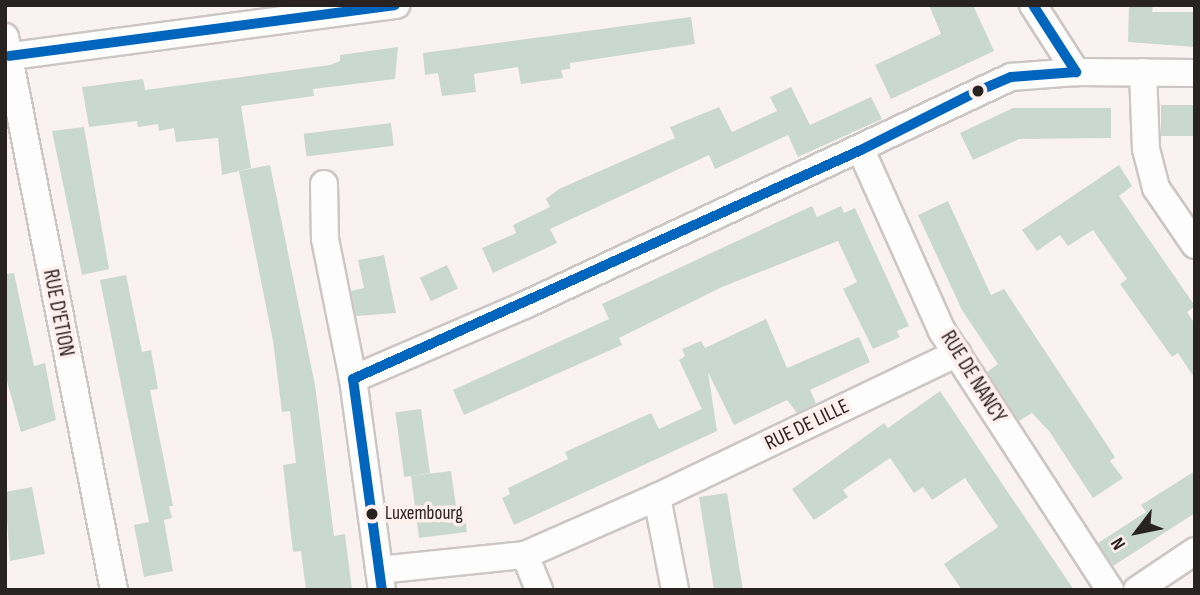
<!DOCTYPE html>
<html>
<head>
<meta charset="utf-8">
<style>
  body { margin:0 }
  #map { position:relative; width:1200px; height:595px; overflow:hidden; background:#faf2f0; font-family:"Sofia Sans Condensed",sans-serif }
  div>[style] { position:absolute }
  .building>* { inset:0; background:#cad9cf; transform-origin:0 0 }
  .roads { filter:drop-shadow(2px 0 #ccc6c5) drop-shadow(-2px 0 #ccc6c5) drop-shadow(0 2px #ccc6c5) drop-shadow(0 -2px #ccc6c5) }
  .minor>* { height:26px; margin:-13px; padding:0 13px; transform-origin:13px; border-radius:13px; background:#fefdfd }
  .bus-1>* { height:10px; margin:-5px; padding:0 5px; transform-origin:5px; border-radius:5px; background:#0065bd }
  .dots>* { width:19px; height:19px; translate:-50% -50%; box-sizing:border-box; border:4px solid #feeeec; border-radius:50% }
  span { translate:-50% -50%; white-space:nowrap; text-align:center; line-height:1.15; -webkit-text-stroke:7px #feeeec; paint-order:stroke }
  .bus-label { font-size:19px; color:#282221 }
  .left { translate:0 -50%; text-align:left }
  .street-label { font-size:21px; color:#282221 }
  .frame { position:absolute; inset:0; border:7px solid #282221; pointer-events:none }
  .north { position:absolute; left:1102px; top:497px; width:70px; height:70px; -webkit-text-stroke:5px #feeeec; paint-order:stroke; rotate:238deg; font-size:19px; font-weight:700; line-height:28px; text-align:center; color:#282221 }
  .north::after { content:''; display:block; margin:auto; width:24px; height:32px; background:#282221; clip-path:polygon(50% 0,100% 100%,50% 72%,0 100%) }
</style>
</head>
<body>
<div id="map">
  <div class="building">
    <div style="clip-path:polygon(929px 5px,973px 5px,994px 51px,891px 99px,875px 65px,941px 34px)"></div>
    <div style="clip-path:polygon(1129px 5px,1153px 5px,1152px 12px,1195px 12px,1195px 47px,1128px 42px)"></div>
    <div style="clip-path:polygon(691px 17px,695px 44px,570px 63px,570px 69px,561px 70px,563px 78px,521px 84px,518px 67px,474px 74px,476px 92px,442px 96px,438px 73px,425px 75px,423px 53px)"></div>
    <div style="clip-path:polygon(398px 47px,395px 79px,313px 89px,314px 96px,241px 106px,251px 168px,222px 175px,218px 138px,176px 142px,174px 128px,159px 131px,158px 124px,138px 127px,137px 121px,89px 127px,82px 87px,143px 79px,145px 90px,330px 65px,340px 61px,340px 55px)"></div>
    <div style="clip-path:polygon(791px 87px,810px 125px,871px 97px,882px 119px,798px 157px,788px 135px,715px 169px,709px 155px,550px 229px,557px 243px,493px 273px,482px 248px,516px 233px,513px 225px,550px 207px,546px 199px,559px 189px,675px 138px,670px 127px,719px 107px,732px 132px,777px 111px,770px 97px)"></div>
    <div style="left:1195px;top:105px;width:31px;height:34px;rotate:90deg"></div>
    <div style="clip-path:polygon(1013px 108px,1111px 108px,1111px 138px,1019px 139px,973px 160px,960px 133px)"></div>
    <div style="left:391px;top:123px;width:23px;height:88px;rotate:83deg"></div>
    <div style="clip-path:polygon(84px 127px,109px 269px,82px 275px,52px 131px)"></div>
    <div style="clip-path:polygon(270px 165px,315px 385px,334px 536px,345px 534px,352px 590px,306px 590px,301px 551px,293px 552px,283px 465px,296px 463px,290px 411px,282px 412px,273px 341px,239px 171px)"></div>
    <div style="clip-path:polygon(1119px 165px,1132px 186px,1119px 196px,1195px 306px,1187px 312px,1195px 324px,1195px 379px,1178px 353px,1172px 357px,1120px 284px,1127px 279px,1093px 230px,1068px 246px,1060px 235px,1037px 251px,1022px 230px)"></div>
    <div style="clip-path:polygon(948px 201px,991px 295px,1004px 289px,1115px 457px,1110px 461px,1123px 478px,1093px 498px,1049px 431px,1032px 413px,1019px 421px,987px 372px,998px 364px,962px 310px,918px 215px)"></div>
    <div style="clip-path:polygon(812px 206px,817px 217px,841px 206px,844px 213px,855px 208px,909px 326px,897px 331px,900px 337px,873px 349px,843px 289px,857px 282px,838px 241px,722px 287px,619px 338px,622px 345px,464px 415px,453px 390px,609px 319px,602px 304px)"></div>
    <div style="clip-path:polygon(384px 255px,396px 313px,356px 316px,351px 291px,364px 288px,358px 260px)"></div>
    <div style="left:447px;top:265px;width:26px;height:30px;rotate:65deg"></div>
    <div style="clip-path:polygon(14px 273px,34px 366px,45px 363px,56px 420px,21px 432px,5px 374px,5px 274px)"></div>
    <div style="clip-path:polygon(126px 275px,142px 352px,151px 350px,158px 389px,150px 390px,173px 506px,169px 506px,172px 518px,164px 520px,173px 571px,144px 577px,134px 525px,149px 522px,100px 280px)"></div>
    <div style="clip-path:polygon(766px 319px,787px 368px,859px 337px,870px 362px,810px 390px,816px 403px,797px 413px,787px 400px,734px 425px,708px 372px,717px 431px,514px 525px,502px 498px,510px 494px,508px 488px,568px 459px,565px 452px,651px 413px,659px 429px,702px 409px,679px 360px,685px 356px,682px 349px,701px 341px,705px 348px)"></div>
    <div style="clip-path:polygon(940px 391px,1003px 485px,1074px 590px,962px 590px,944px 564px,998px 527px,965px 478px,932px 500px,923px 487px,914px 493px,890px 458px,843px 490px,848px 497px,814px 520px,792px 489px,884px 423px,888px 428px)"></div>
    <div style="left:421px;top:409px;width:65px;height:26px;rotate:82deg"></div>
    <div style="clip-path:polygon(451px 471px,456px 506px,464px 505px,467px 532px,419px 538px,411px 476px)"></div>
    <div style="clip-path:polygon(1195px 471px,1195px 513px,1113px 566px,1098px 543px,1146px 512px,1141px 505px)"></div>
    <div style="clip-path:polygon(32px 487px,45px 554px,10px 561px,5px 492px)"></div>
    <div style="clip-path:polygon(727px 493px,743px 590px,714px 590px,703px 522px,699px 497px)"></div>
  </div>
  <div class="roads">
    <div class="minor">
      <div style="left:1033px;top:5px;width:80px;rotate:57.3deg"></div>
      <div style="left:5px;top:37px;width:564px;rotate:78.85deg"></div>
      <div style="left:5px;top:57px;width:395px;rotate:-7.6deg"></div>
      <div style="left:1143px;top:72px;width:77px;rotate:87.8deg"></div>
      <div style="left:1146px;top:149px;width:40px;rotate:75.6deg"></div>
      <div style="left:1156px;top:188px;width:69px;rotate:55.6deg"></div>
      <div style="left:861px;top:150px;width:198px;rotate:65.9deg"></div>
      <div style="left:942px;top:331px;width:309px;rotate:57deg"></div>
      <div style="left:324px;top:184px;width:55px;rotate:89deg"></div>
      <div style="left:325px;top:239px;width:143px;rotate:78.7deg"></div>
      <div style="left:353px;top:379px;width:213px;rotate:82.2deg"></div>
      <div style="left:353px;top:379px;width:187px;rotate:-23.3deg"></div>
      <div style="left:525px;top:305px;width:537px;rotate:-25.13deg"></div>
      <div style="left:1011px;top:77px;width:65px;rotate:-4.4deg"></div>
      <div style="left:1076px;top:72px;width:119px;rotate:0.5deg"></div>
      <div style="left:657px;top:497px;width:95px;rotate:79deg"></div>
      <div style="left:525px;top:555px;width:38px;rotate:68deg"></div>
      <div style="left:379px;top:570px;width:147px;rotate:-5.9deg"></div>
      <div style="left:525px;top:555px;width:144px;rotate:-23.7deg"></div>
      <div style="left:657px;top:497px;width:333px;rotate:-25.6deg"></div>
      <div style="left:1137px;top:590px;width:70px;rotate:-33.9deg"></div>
    </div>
  </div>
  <div class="bus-1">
    <div style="left:1033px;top:5px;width:80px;rotate:57.3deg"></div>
    <div style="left:9px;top:56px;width:389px;rotate:-7.5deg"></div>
    <div style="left:353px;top:379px;width:557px;rotate:-24.27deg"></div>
    <div style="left:861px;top:150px;width:131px;rotate:-26.8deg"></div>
    <div style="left:978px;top:91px;width:36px;rotate:-23deg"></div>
    <div style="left:1011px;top:77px;width:65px;rotate:-4.4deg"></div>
    <div style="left:353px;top:379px;width:213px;rotate:82.2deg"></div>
  </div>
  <div class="dots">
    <div style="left:978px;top:91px;background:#282221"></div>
    <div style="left:372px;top:514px;background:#282221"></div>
  </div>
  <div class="bus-label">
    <span class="left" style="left:385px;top:514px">Luxembourg</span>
  </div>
  <div class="street-label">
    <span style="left:58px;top:313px;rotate:79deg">RUE D'ETION</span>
    <span style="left:973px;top:377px;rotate:58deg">RUE DE NANCY</span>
    <span style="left:807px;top:425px;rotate:-26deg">RUE DE LILLE</span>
  </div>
  <div class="frame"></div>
  <div class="north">N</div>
</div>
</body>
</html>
